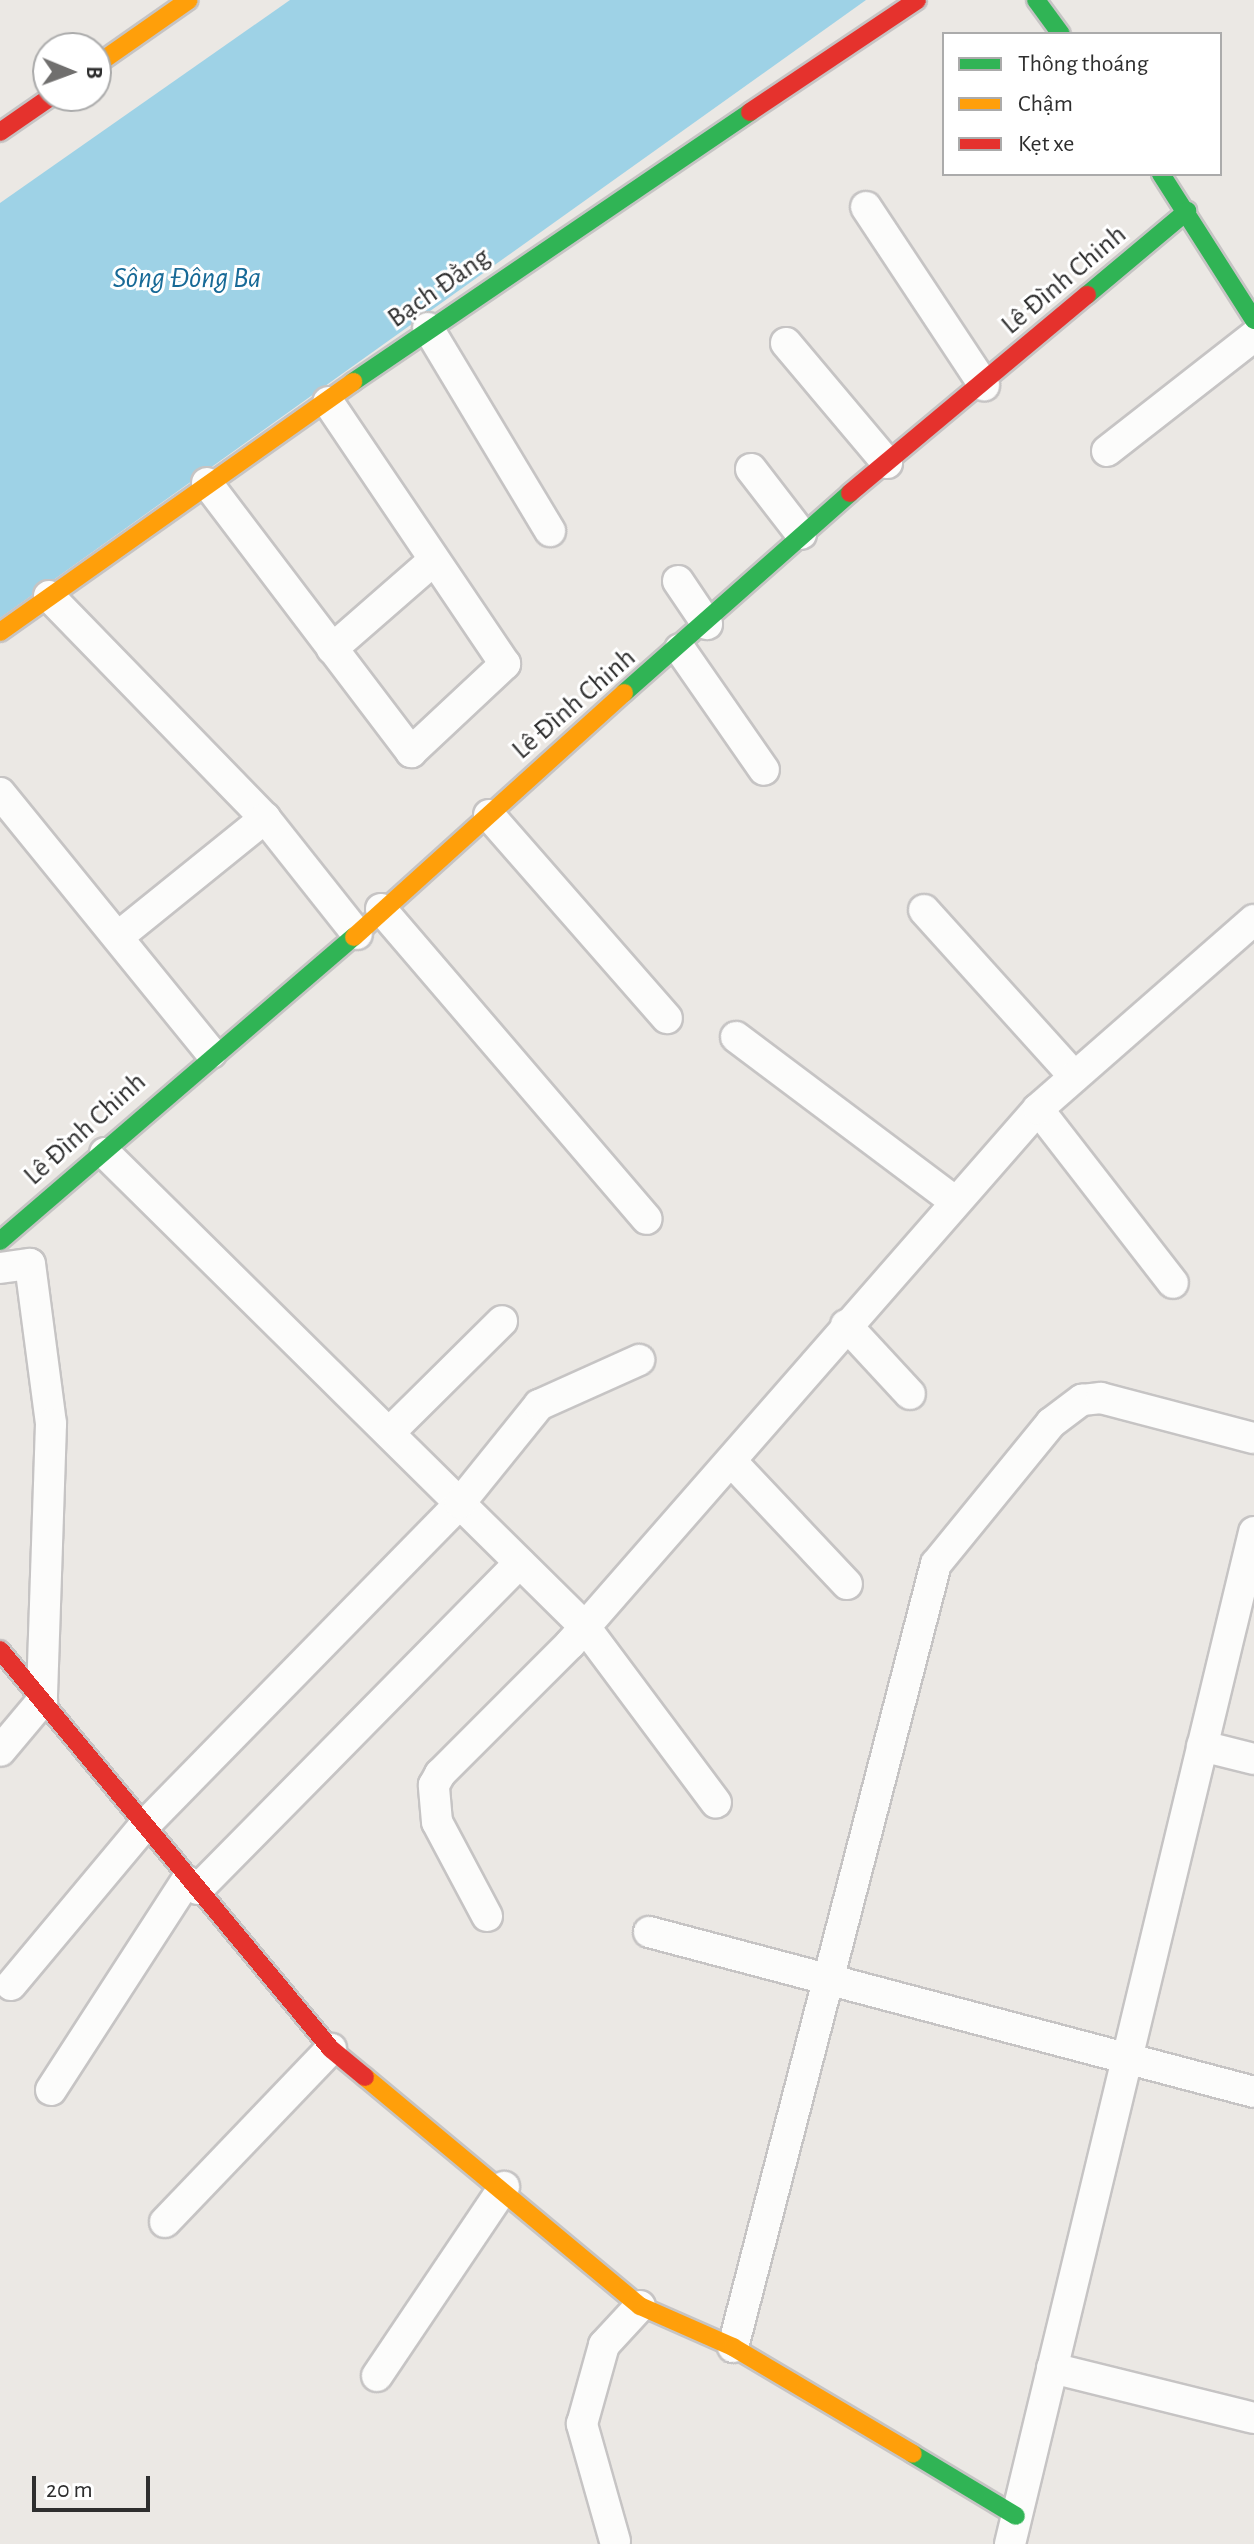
<!DOCTYPE html>
<html>
<head>
<meta charset="utf-8">
<style>
  body { margin:0 }
  #map { position:relative; width:1254px; height:2544px; overflow:hidden; background:#ebe8e4; font-family:"Alegreya Sans",sans-serif }
  div>[style] { position:absolute }
  .water>* { inset:0; background:#9ed2e6 }
  .roads { filter:drop-shadow(2px 0 #c6c4c4) drop-shadow(-2px 0 #c6c4c4) drop-shadow(0 2px #c6c4c4) drop-shadow(0 -2px #c6c4c4) }
  .street>* { height:30px; margin:-15px; padding:0 15px; transform-origin:15px; border-radius:15px; background:#fcfcfb }
  .fast>* { height:18px; margin:-9px; padding:0 9px; transform-origin:9px; border-radius:9px; background:#30b455 }
  .slow>* { height:18px; margin:-9px; padding:0 9px; transform-origin:9px; border-radius:9px; background:#ff9f0a }
  .jam>* { height:18px; margin:-9px; padding:0 9px; transform-origin:9px; border-radius:9px; background:#e5322d }
  span { translate:-50% -50%; white-space:nowrap; text-align:center; line-height:1.15; -webkit-text-stroke:6px #fff; paint-order:stroke }
  .street-label { font-size:28px; color:#2e2e2e }
  .water-label { font-size:30px; color:#186a97; font-style:italic }
  .legend { position:absolute; left:942px; top:32px; width:280px; height:144px; box-sizing:border-box; background:#fff; border:2px solid #ababab; margin:0; padding:10px 14px; list-style:none; font-size:24px; color:#2e2e2e }
  .legend li { display:flex; align-items:center; gap:16px; height:40px }
  .legend b { width:40px; border:2px solid #ababab }
  .north { position:absolute; left:32px; top:32px; width:80px; height:80px; box-sizing:border-box; background:#fff; border:2px solid #ababab; border-radius:50%; rotate:91deg; font-size:22px; font-weight:700; line-height:32px; text-align:center; color:#2e2e2e }
  .north::after { content:''; display:block; margin:auto; width:28px; height:36px; background:#706f6e; clip-path:polygon(50% 0,100% 100%,50% 72%,0 100%) }
  .scale { position:absolute; left:32px; top:2476px; width:118px; height:36px; box-sizing:border-box; border:4px solid #2e2e2e; border-top:0; padding-left:10px; font-size:24px; line-height:28px; white-space:nowrap; color:#2e2e2e; -webkit-text-stroke:6px #fff; paint-order:stroke }
</style>
</head>
<body>
<div id="map">
  <div class="water">
    <div style="clip-path:polygon(290px 0,866px 0,0 618px,0 203px)"></div>
  </div>
  <div class="roads">
    <div class="street">
      <div style="left:866px;top:207px;width:214px;rotate:56.5deg"></div>
      <div style="left:428px;top:328px;width:237px;rotate:59deg"></div>
      <div style="left:786px;top:343px;width:157px;rotate:49.9deg"></div>
      <div style="left:1107px;top:451px;width:187px;rotate:-38deg"></div>
      <div style="left:751px;top:469px;width:82px;rotate:52.4deg"></div>
      <div style="left:207px;top:483px;width:338px;rotate:52.8deg"></div>
      <div style="left:411px;top:752px;width:129px;rotate:-43.1deg"></div>
      <div style="left:505px;top:664px;width:316px;rotate:-124deg"></div>
      <div style="left:678px;top:581px;width:52px;rotate:56deg"></div>
      <div style="left:49px;top:596px;width:310px;rotate:45.8deg"></div>
      <div style="left:265px;top:818px;width:148px;rotate:51.6deg"></div>
      <div style="left:332px;top:649px;width:134px;rotate:-41.1deg"></div>
      <div style="left:680px;top:649px;width:147px;rotate:55.2deg"></div>
      <div style="left:0;top:793px;width:335px;rotate:50.9deg"></div>
      <div style="left:489px;top:815px;width:270px;rotate:48.8deg"></div>
      <div style="left:381px;top:909px;width:408px;rotate:49.4deg"></div>
      <div style="left:924px;top:910px;width:222px;rotate:47.9deg"></div>
      <div style="left:119px;top:936px;width:188px;rotate:-38.9deg"></div>
      <div style="left:736px;top:1037px;width:271px;rotate:36.9deg"></div>
      <div style="left:1038px;top:1109px;width:220px;rotate:52.2deg"></div>
      <div style="left:105px;top:1153px;width:675px;rotate:44.64deg"></div>
      <div style="left:585px;top:1627px;width:219px;rotate:53.3deg"></div>
      <div style="left:0;top:1268px;width:30px;rotate:-8deg"></div>
      <div style="left:30px;top:1264px;width:161px;rotate:82.5deg"></div>
      <div style="left:51px;top:1424px;width:277px;rotate:91.9deg"></div>
      <div style="left:42px;top:1701px;width:65px;rotate:130deg"></div>
      <div style="left:846px;top:1325px;width:94px;rotate:47.2deg"></div>
      <div style="left:389px;top:1433px;width:159px;rotate:-44.7deg"></div>
      <div style="left:731px;top:1461px;width:169px;rotate:46.7deg"></div>
      <div style="left:1202px;top:1746px;width:54px;rotate:14deg"></div>
      <div style="left:198px;top:1889px;width:458px;rotate:-45.4deg"></div>
      <div style="left:487px;top:1916px;width:106px;rotate:-118deg"></div>
      <div style="left:437px;top:1822px;width:37px;rotate:-95deg"></div>
      <div style="left:434px;top:1785px;width:13px;rotate:-61deg"></div>
      <div style="left:440px;top:1774px;width:184px;rotate:-45deg"></div>
      <div style="left:570px;top:1644px;width:711px;rotate:-48.82deg"></div>
      <div style="left:1038px;top:1109px;width:287px;rotate:-41.2deg"></div>
      <div style="left:649px;top:1932px;width:626px;rotate:14.81deg"></div>
      <div style="left:11px;top:1985px;width:206px;rotate:-50.1deg"></div>
      <div style="left:143px;top:1827px;width:453px;rotate:-45.6deg"></div>
      <div style="left:460px;top:1503px;width:126px;rotate:-51.1deg"></div>
      <div style="left:539px;top:1405px;width:110px;rotate:-24.2deg"></div>
      <div style="left:51px;top:2090px;width:249px;rotate:-57.1deg"></div>
      <div style="left:165px;top:2222px;width:240px;rotate:-46.2deg"></div>
      <div style="left:733px;top:2347px;width:809px;rotate:-75.47deg"></div>
      <div style="left:936px;top:1564px;width:182px;rotate:-50.8deg"></div>
      <div style="left:1051px;top:1423px;width:39px;rotate:-37deg"></div>
      <div style="left:1082px;top:1400px;width:19px;rotate:-6deg"></div>
      <div style="left:1101px;top:1398px;width:158px;rotate:14.7deg"></div>
      <div style="left:1052px;top:2368px;width:208px;rotate:13.9deg"></div>
      <div style="left:377px;top:2376px;width:228px;rotate:-56.1deg"></div>
      <div style="left:615px;top:2541px;width:122px;rotate:-105.8deg"></div>
      <div style="left:582px;top:2424px;width:82px;rotate:-74.4deg"></div>
      <div style="left:604px;top:2345px;width:53px;rotate:-47.3deg"></div>
      <div style="left:1010px;top:2544px;width:1041px;rotate:-76.44deg"></div>
    </div>
    <div class="fast">
      <div style="left:1036px;top:0;width:42px;rotate:53.7deg"></div>
      <div style="left:1161px;top:174px;width:173px;rotate:57.5deg"></div>
      <div style="left:1087px;top:295px;width:131px;rotate:-40deg"></div>
      <div style="left:353px;top:382px;width:480px;rotate:-34.2deg"></div>
      <div style="left:624px;top:693px;width:302px;rotate:-41.5deg"></div>
      <div style="left:0;top:1241px;width:467px;rotate:-40.7deg"></div>
      <div style="left:913px;top:2454px;width:120px;rotate:31deg"></div>
    </div>
    <div class="slow">
      <div style="left:96px;top:65px;width:113px;rotate:-35deg"></div>
      <div style="left:0;top:632px;width:433px;rotate:-35.3deg"></div>
      <div style="left:354px;top:937px;width:364px;rotate:-42.1deg"></div>
      <div style="left:365px;top:2077px;width:358px;rotate:39.8deg"></div>
      <div style="left:640px;top:2306px;width:102px;rotate:23.8deg"></div>
      <div style="left:733px;top:2347px;width:209px;rotate:30.7deg"></div>
    </div>
    <div class="jam">
      <div style="left:750px;top:112px;width:201px;rotate:-33.8deg"></div>
      <div style="left:0;top:132px;width:63px;rotate:-34.7deg"></div>
      <div style="left:850px;top:493px;width:309px;rotate:-39.9deg"></div>
      <div style="left:0;top:1650px;width:518px;rotate:50.32deg"></div>
      <div style="left:331px;top:2049px;width:44px;rotate:39.5deg"></div>
    </div>
  </div>
  <div class="street-label">
    <span style="left:1064px;top:280px;rotate:-40deg">Lê Đình Chinh</span>
    <span style="left:439px;top:288px;rotate:-35deg">Bạch Đằng</span>
    <span style="left:574px;top:704px;rotate:-41deg">Lê Đình Chinh</span>
    <span style="left:85px;top:1129px;rotate:-42deg">Lê Đình Chinh</span>
  </div>
  <div class="water-label">
    <span style="left:187px;top:278px">Sông Đông Ba</span>
  </div>
  <ul class="legend">
  <li><b style="height:10px;background:#30b455"></b>Thông thoáng</li>
  <li><b style="height:10px;background:#ff9f0a"></b>Chậm</li>
  <li><b style="height:10px;background:#e5322d"></b>Kẹt xe</li>
  </ul>
  <div class="north">B</div>
  <div class="scale">20 m</div>
</div>
</body>
</html>
